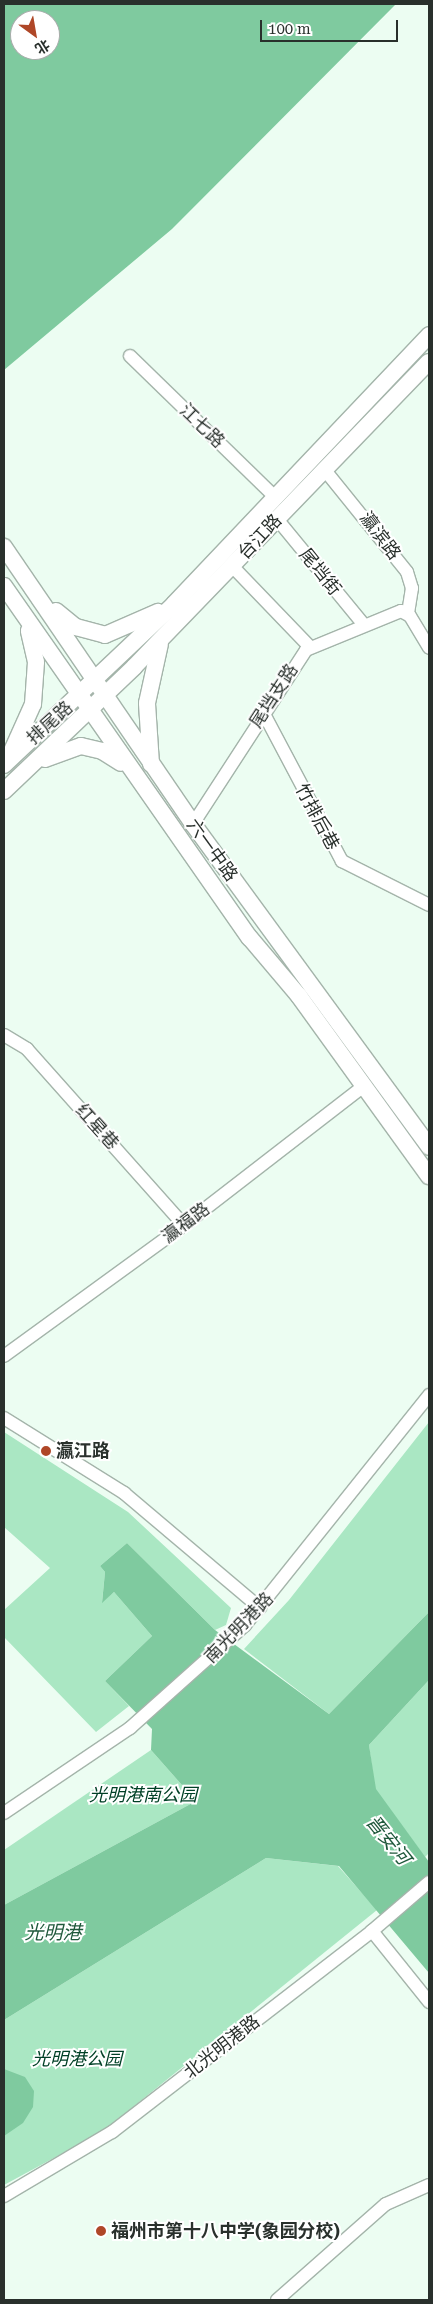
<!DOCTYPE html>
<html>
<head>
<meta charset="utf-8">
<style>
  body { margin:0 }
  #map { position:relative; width:433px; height:2304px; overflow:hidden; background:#ecfdf2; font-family:"Roboto Serif","Noto Sans SC",serif }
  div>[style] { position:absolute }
  .green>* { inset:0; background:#aae7c3 }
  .water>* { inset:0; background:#7fca9f }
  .roads { filter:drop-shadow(1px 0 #a4b4aa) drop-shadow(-1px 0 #a4b4aa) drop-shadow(0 1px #a4b4aa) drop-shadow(0 -1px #a4b4aa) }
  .tertiary>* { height:12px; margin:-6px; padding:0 6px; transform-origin:6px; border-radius:6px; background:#fff }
  .primary>* { height:16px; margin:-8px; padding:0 8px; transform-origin:8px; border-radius:8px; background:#fff }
  .dots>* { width:14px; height:14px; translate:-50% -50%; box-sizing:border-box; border:2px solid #fff; border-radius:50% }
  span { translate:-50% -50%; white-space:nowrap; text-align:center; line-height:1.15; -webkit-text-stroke:4px #fff; paint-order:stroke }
  .street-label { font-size:18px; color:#29302c }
  .poi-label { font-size:18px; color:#29302c; font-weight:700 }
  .left { translate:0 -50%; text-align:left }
  .park-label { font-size:18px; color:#004026; font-style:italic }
  .water-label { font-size:19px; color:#20593c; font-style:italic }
  .frame { position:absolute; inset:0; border:5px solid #29302c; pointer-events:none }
  .north { position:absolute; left:10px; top:10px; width:50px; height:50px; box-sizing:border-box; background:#fff; border:1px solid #a9acab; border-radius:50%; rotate:148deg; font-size:14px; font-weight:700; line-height:20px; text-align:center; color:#29302c }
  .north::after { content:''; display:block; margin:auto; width:18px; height:22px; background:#af4728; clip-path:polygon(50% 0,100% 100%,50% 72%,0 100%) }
  .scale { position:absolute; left:260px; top:20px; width:138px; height:22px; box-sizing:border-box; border:2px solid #29302c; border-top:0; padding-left:6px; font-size:15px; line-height:18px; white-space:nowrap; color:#29302c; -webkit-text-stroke:4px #fff; paint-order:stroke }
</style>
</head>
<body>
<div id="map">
  <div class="green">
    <div style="clip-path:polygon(429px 1422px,429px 1612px,329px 1714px,244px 1649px,289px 1600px)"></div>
    <div style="clip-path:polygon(4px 1432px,128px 1512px,231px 1608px,226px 1625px,215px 1630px,127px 1543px,100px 1566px,105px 1572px,102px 1602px,114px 1592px,152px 1636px,105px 1681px,129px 1706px,96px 1732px,4px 1637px,4px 1610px,50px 1568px,4px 1527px)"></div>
    <div style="clip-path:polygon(429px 1680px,429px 1853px,425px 1857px,375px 1789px,369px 1745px)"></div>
    <div style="clip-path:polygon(151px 1750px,196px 1801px,4px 1905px,4px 1850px)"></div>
    <div style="clip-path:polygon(266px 1858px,338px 1866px,377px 1910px,102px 2132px,4px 2185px,4px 2020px)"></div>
  </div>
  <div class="water">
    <div style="clip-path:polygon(evenodd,4px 4px,396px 4px,172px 229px,4px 370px,4px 4px,20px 20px,50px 20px,50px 50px,20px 50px,20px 20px)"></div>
    <div style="clip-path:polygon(127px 1543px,215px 1630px,329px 1714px,429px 1612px,429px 1680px,369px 1745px,376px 1789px,429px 1862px,429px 1973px,339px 1866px,266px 1858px,4px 2020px,4px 1905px,196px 1801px,151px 1750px,152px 1729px,105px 1681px,152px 1636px,114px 1592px,102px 1603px,105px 1572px,100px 1566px)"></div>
    <div style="clip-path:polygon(4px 2069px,25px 2077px,34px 2091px,33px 2107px,23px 2123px,4px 2136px)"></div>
  </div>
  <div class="roads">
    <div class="tertiary">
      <div style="left:130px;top:356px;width:201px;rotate:44.2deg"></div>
      <div style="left:324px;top:469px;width:132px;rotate:51.1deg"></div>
      <div style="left:407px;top:572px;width:17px;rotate:73deg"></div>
      <div style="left:412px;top:588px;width:25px;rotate:99deg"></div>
      <div style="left:277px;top:519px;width:137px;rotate:50.6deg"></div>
      <div style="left:233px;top:567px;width:111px;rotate:46.1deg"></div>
      <div style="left:263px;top:712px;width:169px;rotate:62.1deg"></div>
      <div style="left:342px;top:861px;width:97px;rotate:26.8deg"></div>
      <div style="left:193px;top:824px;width:207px;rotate:-57deg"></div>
      <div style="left:306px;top:650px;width:103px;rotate:-22.3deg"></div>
      <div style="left:401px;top:611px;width:10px;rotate:29deg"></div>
      <div style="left:410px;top:616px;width:37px;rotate:59deg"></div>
      <div style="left:4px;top:1035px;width:27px;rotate:31deg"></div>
      <div style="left:27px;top:1049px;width:236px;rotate:48.3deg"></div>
      <div style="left:4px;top:1356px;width:223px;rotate:-36deg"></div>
      <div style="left:184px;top:1225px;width:227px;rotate:-37.7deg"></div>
      <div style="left:4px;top:1418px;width:142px;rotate:32deg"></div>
      <div style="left:124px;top:1493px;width:178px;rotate:40.2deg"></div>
      <div style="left:4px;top:1813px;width:152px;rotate:-34deg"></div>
      <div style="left:130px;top:1728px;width:154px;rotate:-41.8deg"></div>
      <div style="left:245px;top:1625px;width:295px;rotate:-51.3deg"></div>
      <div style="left:372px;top:1931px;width:91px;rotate:51.2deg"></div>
      <div style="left:4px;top:2196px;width:126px;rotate:-30.7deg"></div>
      <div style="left:112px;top:2132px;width:329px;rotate:-37.7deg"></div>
      <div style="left:372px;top:1931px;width:75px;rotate:-40.7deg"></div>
      <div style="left:277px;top:2300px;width:145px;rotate:-41.4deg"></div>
      <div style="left:386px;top:2204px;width:47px;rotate:-23.8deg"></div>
    </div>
    <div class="primary">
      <div style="left:4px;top:547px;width:335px;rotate:55.7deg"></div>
      <div style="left:193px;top:824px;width:400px;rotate:53.8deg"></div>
      <div style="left:4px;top:586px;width:429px;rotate:55.1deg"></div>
      <div style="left:250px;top:938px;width:76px;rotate:49.8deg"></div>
      <div style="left:299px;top:996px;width:222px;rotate:54.2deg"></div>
      <div style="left:56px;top:611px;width:26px;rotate:39deg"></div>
      <div style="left:76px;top:627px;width:30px;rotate:15deg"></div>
      <div style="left:105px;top:635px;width:58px;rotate:-23.5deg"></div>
      <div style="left:11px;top:753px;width:54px;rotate:-65.8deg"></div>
      <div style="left:33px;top:704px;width:42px;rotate:-85.9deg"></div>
      <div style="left:36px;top:662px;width:32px;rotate:-103deg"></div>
      <div style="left:45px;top:759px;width:38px;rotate:-20deg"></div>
      <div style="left:81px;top:746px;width:22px;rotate:13deg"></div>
      <div style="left:102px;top:751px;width:22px;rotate:32deg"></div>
      <div style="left:151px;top:764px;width:61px;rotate:-93.8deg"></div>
      <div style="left:147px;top:703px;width:60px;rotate:-77.6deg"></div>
      <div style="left:4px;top:765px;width:234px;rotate:-43.4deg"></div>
      <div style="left:174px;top:604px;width:371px;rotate:-46.5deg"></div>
      <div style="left:4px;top:791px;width:180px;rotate:-43.6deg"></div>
      <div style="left:134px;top:667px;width:424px;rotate:-46deg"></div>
    </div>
  </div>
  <div class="dots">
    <div style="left:46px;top:1451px;background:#af4728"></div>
    <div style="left:101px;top:2231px;background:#af4728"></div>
  </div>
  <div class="street-label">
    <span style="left:202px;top:426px;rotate:44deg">江七路</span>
    <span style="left:380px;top:536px;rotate:53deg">瀛滨路</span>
    <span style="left:260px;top:537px;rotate:-47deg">台江路</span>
    <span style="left:320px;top:572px;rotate:51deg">尾垱街</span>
    <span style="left:274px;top:696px;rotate:-57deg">尾垱支路</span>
    <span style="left:50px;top:723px;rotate:-42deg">排尾路</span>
    <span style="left:317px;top:817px;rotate:62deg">竹排后巷</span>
    <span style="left:212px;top:850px;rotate:54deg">六一中路</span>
    <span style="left:97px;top:1127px;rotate:48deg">红星巷</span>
    <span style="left:186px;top:1223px;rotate:-37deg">瀛福路</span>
    <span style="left:239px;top:1628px;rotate:-46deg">南光明港路</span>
    <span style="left:222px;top:2047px;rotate:-38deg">北光明港路</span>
  </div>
  <div class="poi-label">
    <span class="left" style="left:56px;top:1451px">瀛江路</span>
    <span class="left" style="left:111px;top:2231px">福州市第十八中学(象园分校)</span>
  </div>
  <div class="park-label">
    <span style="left:143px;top:1795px">光明港南公园</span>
    <span style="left:77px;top:2059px">光明港公园</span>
  </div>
  <div class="water-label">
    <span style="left:388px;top:1840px;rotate:51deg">晋安河</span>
    <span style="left:53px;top:1933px">光明港</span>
  </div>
  <div class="frame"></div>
  <div class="north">北</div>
  <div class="scale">100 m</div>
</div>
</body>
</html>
